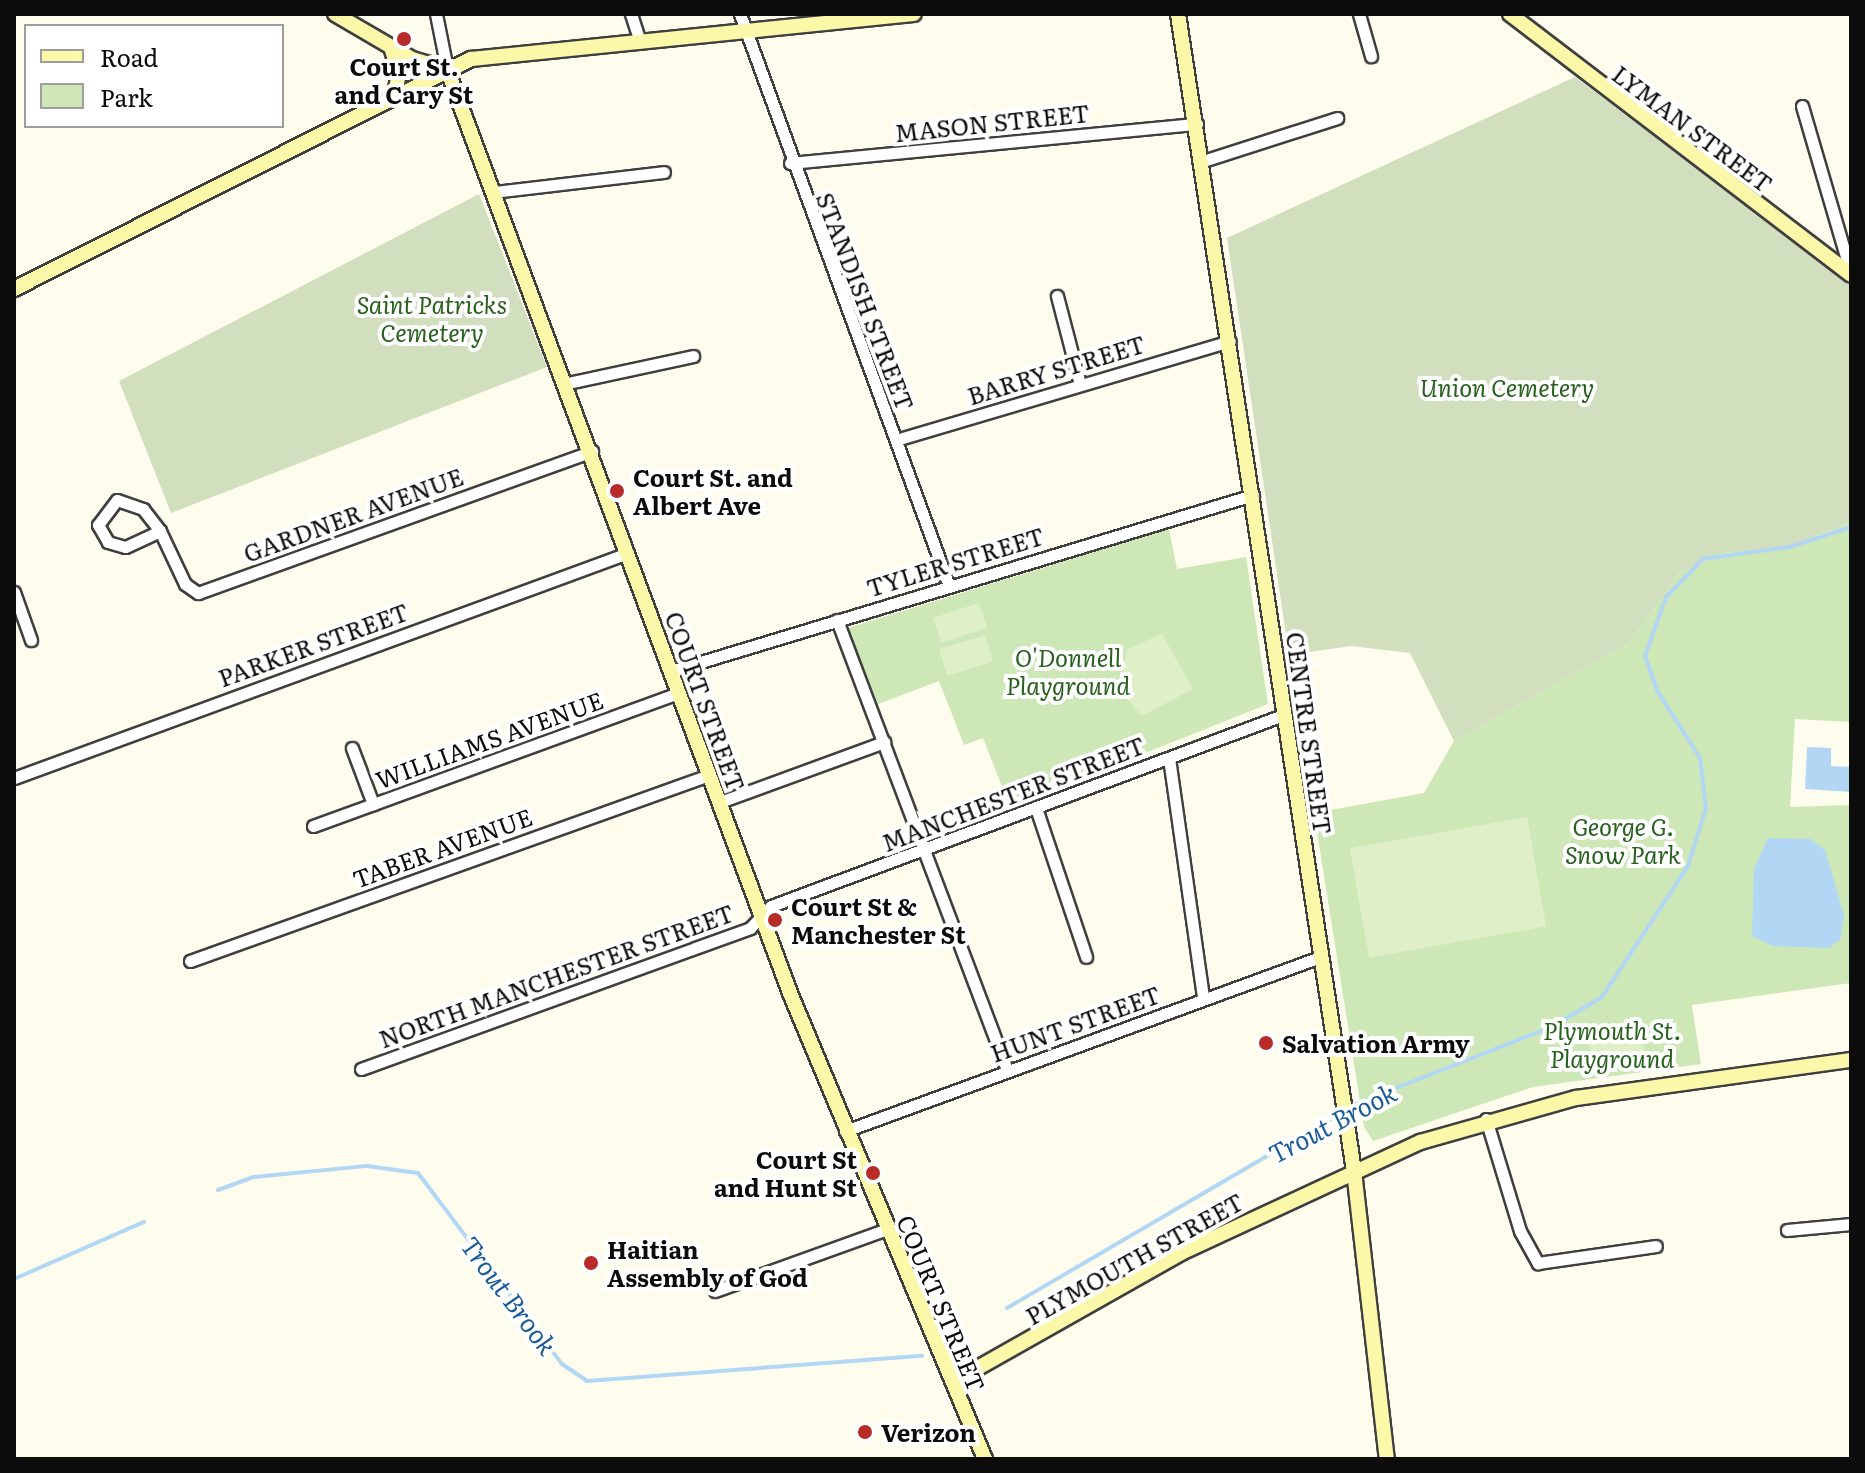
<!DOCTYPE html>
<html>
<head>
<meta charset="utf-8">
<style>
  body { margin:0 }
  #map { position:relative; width:1865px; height:1473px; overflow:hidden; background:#fefcec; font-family:Literata,serif }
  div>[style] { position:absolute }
  .green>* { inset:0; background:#cde7b7 }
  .cemetery>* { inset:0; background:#d2dfbe }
  .pitch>* { inset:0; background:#dfefc8; transform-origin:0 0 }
  .water>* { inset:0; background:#b2d7f4 }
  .stream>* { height:4px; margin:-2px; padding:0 2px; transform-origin:2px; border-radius:2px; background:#b2d7f4 }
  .roads { filter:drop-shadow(2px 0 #3f3f3f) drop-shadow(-2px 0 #3f3f3f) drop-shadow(0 2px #3f3f3f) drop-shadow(0 -2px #3f3f3f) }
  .street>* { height:11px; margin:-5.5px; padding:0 5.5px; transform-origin:5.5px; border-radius:5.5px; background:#fff }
  .secondary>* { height:14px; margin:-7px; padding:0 7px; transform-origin:7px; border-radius:7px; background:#fcf8a9 }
  .dots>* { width:22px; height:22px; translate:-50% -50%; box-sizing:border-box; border:4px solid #fff; border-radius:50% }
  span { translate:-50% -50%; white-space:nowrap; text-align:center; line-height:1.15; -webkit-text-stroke:8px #fff; paint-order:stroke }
  .poi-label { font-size:24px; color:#0c0c0c; font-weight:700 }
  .left { translate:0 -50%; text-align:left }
  .right { translate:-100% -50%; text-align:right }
  .street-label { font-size:24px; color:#0c0c0c }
  .park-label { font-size:24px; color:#29611f; font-style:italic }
  .water-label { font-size:26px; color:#1a5a99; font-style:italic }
  .frame { position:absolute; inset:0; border:16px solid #0c0c0c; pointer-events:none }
  .legend { position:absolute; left:24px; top:24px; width:260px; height:104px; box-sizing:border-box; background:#fff; border:2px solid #9e9e9e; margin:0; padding:10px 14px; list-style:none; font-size:24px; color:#0c0c0c }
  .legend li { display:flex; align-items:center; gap:16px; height:40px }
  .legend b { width:40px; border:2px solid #9e9e9e }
</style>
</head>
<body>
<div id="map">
  <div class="green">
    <div style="clip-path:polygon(1851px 522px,1851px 722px,1795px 719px,1790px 807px,1851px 805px,1851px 983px,1692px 1005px,1701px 1064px,1533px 1087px,1373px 1141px,1364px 1127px,1314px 813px,1424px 793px,1454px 741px,1629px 643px,1680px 572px,1722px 553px,1787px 548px)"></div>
    <div style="clip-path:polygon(1169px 529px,1177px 569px,1246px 557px,1268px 704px,1010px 807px,983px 738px,964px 745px,939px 681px,878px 704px,848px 628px)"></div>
  </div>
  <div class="cemetery">
    <div style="clip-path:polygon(1575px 77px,1851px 283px,1851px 522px,1787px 548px,1722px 553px,1680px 572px,1629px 643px,1454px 741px,1410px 653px,1351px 646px,1289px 655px,1227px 238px)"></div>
    <div style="clip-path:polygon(479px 194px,547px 367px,171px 513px,119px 381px)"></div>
  </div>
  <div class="pitch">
    <div style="left:979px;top:603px;width:26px;height:48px;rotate:72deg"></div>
    <div style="clip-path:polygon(1162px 634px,1193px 689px,1142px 716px,1118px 689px,1127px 649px)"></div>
    <div style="left:985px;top:635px;width:28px;height:48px;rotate:73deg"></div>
    <div style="left:1527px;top:817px;width:111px;height:180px;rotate:80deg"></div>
    <div style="left:1641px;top:1033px;width:29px;height:53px;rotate:80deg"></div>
  </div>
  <div class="water">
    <div style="clip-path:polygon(1807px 747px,1831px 748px,1831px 766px,1851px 767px,1851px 792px,1805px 789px)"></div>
    <div style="clip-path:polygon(1768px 838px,1811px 839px,1825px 850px,1844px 915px,1840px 940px,1829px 948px,1773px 946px,1752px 936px,1754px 869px)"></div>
  </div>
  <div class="stream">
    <div style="left:218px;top:1190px;width:38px;rotate:-20deg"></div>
    <div style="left:254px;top:1177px;width:114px;rotate:-5.6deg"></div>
    <div style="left:367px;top:1166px;width:51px;rotate:7.8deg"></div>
    <div style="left:418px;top:1173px;width:239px;rotate:53deg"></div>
    <div style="left:562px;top:1364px;width:30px;rotate:34deg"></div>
    <div style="left:587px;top:1381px;width:336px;rotate:-4.3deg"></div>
    <div style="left:14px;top:1279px;width:142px;rotate:-23.7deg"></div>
    <div style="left:1007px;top:1308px;width:406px;rotate:-30.3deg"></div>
    <div style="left:1358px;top:1103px;width:210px;rotate:-21.5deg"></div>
    <div style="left:1553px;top:1026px;width:57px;rotate:-30.6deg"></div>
    <div style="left:1602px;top:997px;width:157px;rotate:-56.7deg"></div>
    <div style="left:1688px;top:866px;width:61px;rotate:-72.8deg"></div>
    <div style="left:1706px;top:808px;width:50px;rotate:-96.8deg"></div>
    <div style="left:1700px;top:758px;width:78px;rotate:-122.5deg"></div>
    <div style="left:1658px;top:692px;width:38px;rotate:-110deg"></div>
    <div style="left:1645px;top:656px;width:63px;rotate:-70.4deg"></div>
    <div style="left:1666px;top:597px;width:53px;rotate:-45.8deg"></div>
    <div style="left:1703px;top:559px;width:88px;rotate:-7.9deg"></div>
    <div style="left:1790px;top:547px;width:64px;rotate:-18.2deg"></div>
  </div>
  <div class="roads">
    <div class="street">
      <div style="left:436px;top:14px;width:56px;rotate:78.7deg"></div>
      <div style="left:631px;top:14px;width:28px;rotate:72deg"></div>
      <div style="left:740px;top:14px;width:609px;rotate:69.93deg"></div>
      <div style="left:1359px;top:14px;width:44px;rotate:74.1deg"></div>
      <div style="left:1802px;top:106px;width:175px;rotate:73.7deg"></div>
      <div style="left:1203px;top:161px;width:141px;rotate:-17.8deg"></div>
      <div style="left:790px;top:163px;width:409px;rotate:-5.5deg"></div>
      <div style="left:494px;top:192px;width:171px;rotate:-6.7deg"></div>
      <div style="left:1057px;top:296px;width:91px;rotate:75.4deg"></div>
      <div style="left:568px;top:383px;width:128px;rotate:-12.2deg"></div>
      <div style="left:896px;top:440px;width:348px;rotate:-16.5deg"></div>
      <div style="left:160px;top:531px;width:38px;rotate:155deg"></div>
      <div style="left:125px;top:547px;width:18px;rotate:-164deg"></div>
      <div style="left:108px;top:542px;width:20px;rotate:-120deg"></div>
      <div style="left:98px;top:525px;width:31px;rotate:-53deg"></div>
      <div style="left:117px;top:500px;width:28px;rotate:19deg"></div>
      <div style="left:143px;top:509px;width:28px;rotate:52deg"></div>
      <div style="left:160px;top:531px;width:59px;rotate:64.7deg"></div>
      <div style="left:185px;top:584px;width:16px;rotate:35deg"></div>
      <div style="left:198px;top:593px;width:419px;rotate:-19.8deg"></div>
      <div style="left:14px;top:592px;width:51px;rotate:70.5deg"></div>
      <div style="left:837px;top:620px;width:482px;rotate:69.3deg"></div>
      <div style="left:671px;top:671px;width:608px;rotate:-16.83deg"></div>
      <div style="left:352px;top:748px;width:60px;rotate:69.4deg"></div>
      <div style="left:1169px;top:758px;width:242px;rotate:81.9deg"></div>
      <div style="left:14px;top:778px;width:654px;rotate:-20.13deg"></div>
      <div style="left:720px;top:802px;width:175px;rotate:-20.1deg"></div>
      <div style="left:1036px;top:808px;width:157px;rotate:71.4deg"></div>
      <div style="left:313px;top:826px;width:389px;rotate:-20deg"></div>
      <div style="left:190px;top:961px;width:551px;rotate:-19.72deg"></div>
      <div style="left:361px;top:1069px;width:414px;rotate:-19.9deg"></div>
      <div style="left:750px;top:928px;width:30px;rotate:-46deg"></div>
      <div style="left:771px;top:906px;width:546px;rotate:-20.46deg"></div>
      <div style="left:1486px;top:1119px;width:117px;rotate:73.1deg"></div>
      <div style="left:1520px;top:1231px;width:37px;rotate:61deg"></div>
      <div style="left:1538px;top:1263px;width:119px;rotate:-8.2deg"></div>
      <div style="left:845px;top:1131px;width:506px;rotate:-20.12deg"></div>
      <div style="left:1787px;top:1230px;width:64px;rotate:-5.4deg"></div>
      <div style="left:715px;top:1291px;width:183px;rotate:-19.8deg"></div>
    </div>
    <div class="secondary">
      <div style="left:335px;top:14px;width:89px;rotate:30.3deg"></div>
      <div style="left:412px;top:59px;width:36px;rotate:16deg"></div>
      <div style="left:1178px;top:14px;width:1170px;rotate:81.35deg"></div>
      <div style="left:1354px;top:1171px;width:290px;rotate:83.5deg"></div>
      <div style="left:1510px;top:14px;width:429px;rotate:37.4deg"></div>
      <div style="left:391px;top:47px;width:27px;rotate:73deg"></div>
      <div style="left:399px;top:73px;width:20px;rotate:101deg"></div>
      <div style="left:447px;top:69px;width:986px;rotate:69.63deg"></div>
      <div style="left:790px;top:993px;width:505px;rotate:67.29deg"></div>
      <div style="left:14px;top:289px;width:512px;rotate:-26.72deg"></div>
      <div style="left:471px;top:59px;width:445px;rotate:-5.8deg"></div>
      <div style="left:953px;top:1382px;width:262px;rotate:-29.5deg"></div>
      <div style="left:1181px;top:1253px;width:264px;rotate:-24.9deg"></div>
      <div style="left:1420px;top:1142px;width:162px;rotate:-15.8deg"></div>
      <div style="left:1576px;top:1098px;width:278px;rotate:-7.9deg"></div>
    </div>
  </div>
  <div class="dots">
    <div style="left:404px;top:39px;background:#b72b29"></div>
    <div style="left:617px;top:491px;background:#b72b29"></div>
    <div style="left:775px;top:920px;background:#b72b29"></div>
    <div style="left:1266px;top:1043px;background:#b72b29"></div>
    <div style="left:873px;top:1173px;background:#b72b29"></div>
    <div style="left:591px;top:1263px;background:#b72b29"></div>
    <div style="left:865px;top:1432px;background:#b72b29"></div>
  </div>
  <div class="poi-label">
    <span style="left:404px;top:80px">Court St.<br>and Cary St</span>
    <span class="left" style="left:633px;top:491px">Court St. and<br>Albert Ave</span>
    <span class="left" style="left:791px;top:920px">Court St &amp;<br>Manchester St</span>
    <span class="left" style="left:1282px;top:1043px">Salvation Army</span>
    <span class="right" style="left:857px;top:1173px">Court St<br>and Hunt St</span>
    <span class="left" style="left:607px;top:1263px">Haitian<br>Assembly of God</span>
    <span class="left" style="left:881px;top:1432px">Verizon</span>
  </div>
  <div class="street-label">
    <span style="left:992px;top:122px;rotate:-6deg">MASON STREET</span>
    <span style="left:1693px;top:128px;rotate:37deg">LYMAN STREET</span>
    <span style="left:866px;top:301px;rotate:69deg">STANDISH STREET</span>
    <span style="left:1056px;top:369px;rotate:-17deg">BARRY STREET</span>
    <span style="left:353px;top:514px;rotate:-20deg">GARDNER AVENUE</span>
    <span style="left:955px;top:561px;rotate:-17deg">TYLER STREET</span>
    <span style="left:313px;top:644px;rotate:-20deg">PARKER STREET</span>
    <span style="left:706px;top:701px;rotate:70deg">COURT STREET</span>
    <span style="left:1310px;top:733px;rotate:82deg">CENTRE STREET</span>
    <span style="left:489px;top:739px;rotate:-20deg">WILLIAMS AVENUE</span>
    <span style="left:1013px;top:793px;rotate:-21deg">MANCHESTER STREET</span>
    <span style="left:442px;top:847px;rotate:-20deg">TABER AVENUE</span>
    <span style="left:556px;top:975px;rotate:-20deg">NORTH MANCHESTER STREET</span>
    <span style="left:1075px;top:1023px;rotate:-20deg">HUNT STREET</span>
    <span style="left:1134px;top:1258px;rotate:-29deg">PLYMOUTH STREET</span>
    <span style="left:942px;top:1303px;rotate:67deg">COURT STREET</span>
  </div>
  <div class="park-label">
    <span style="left:432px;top:318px">Saint Patricks<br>Cemetery</span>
    <span style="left:1507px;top:387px">Union Cemetery</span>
    <span style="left:1068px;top:671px">O'Donnell<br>Playground</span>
    <span style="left:1623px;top:840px">George G.<br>Snow Park</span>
    <span style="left:1612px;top:1044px">Plymouth St.<br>Playground</span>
  </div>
  <div class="water-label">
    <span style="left:1332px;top:1122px;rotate:-28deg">Trout Brook</span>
    <span style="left:510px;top:1295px;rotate:53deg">Trout Brook</span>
  </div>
  <div class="frame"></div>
  <ul class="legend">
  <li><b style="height:10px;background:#fcf8a9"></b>Road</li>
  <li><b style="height:22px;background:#cde7b7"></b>Park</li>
  </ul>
</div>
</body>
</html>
